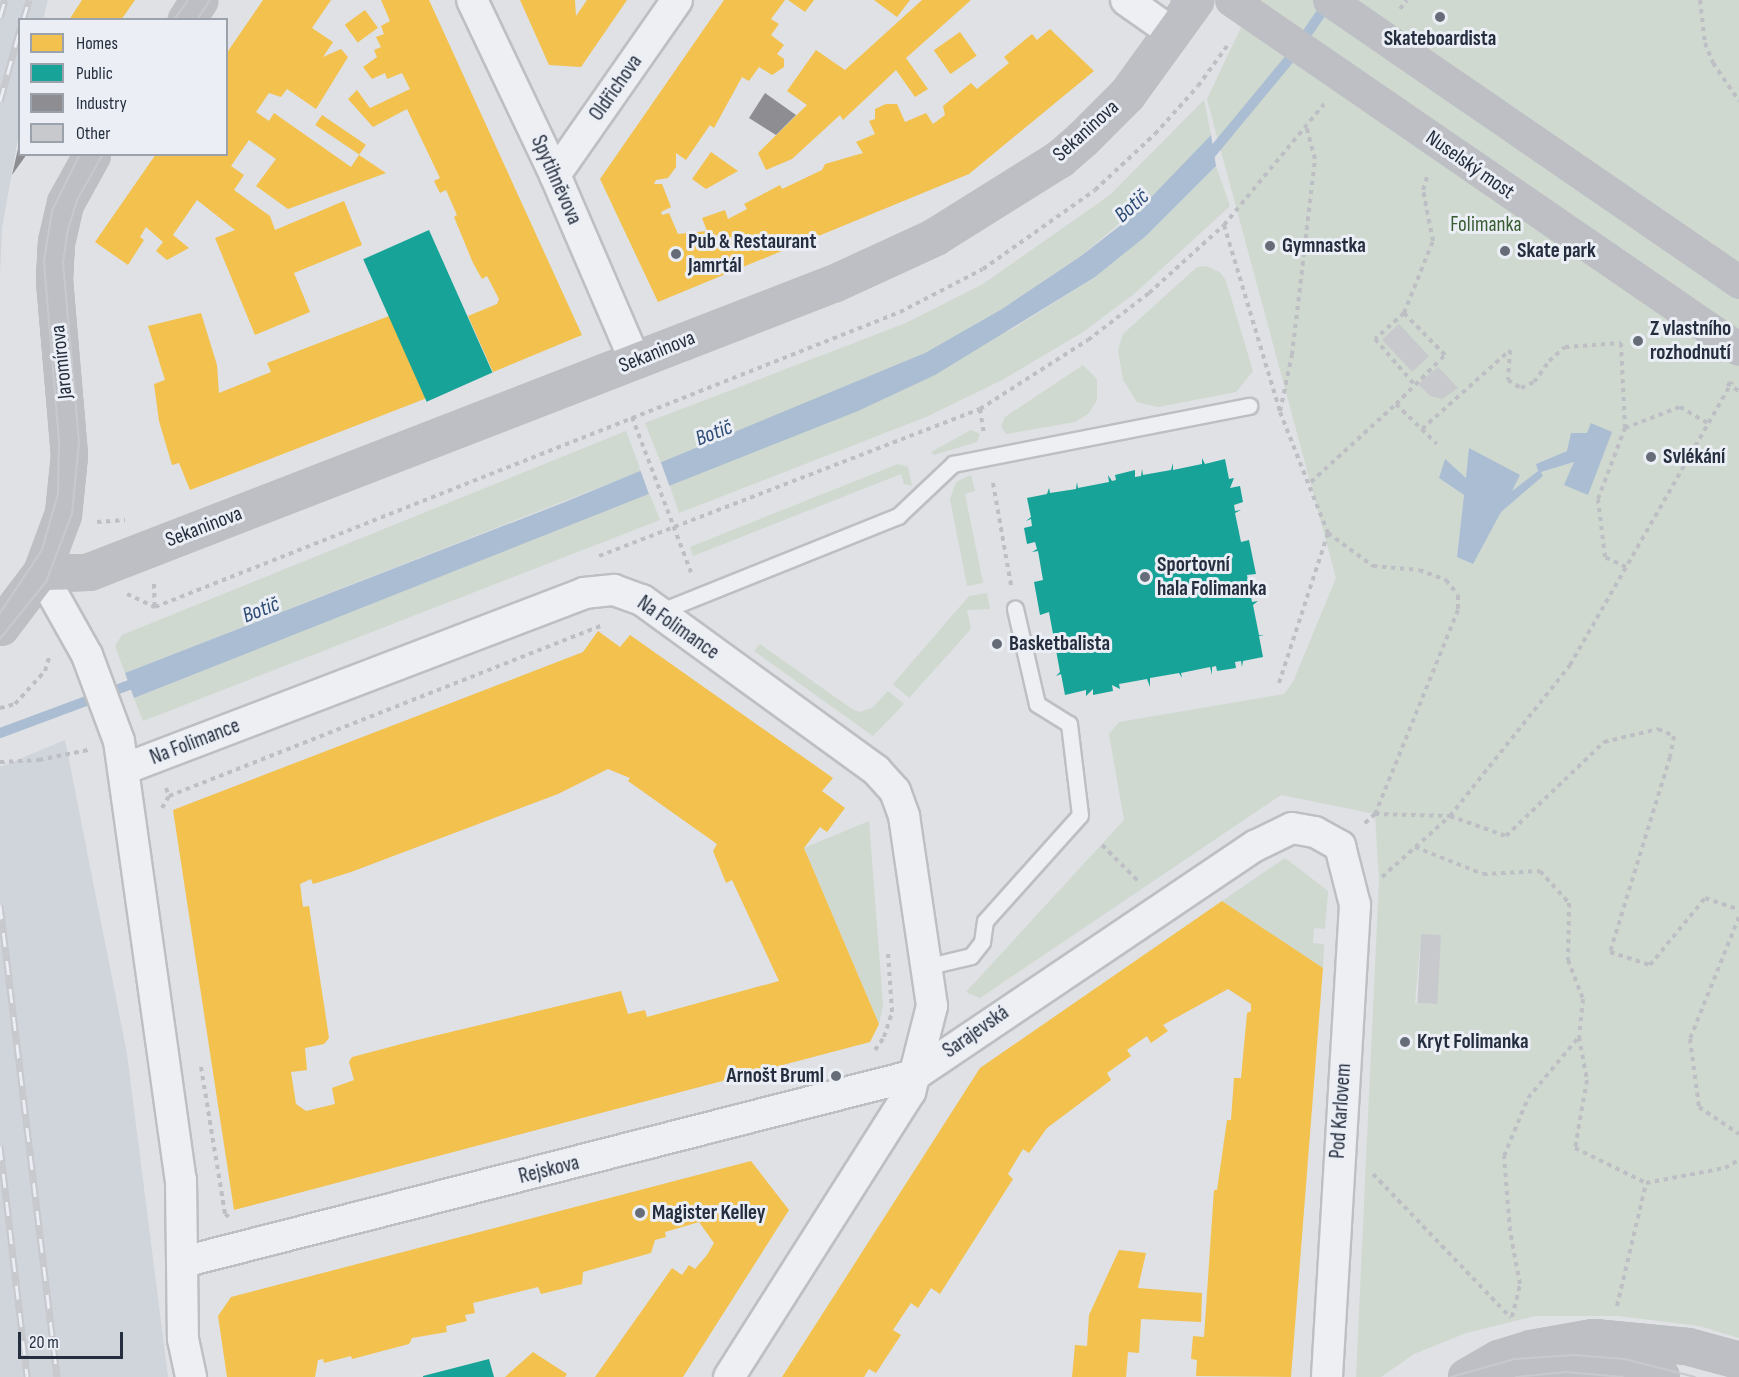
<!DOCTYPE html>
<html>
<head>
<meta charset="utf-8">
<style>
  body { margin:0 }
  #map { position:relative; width:1739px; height:1377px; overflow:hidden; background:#dfe1e4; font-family:"Sofia Sans Condensed",sans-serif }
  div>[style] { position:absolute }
  .built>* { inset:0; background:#d0d4db }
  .green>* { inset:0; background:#cfd9cf }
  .water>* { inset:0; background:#aabdd2 }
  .pier>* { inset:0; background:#dfe1e4; transform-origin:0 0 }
  .homes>* { inset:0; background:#f2c14e; transform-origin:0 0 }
  .public>* { inset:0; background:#17a398; transform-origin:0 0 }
  .industry>* { inset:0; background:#8d8d92 }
  .stream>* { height:10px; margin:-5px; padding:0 5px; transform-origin:5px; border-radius:5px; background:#aabdd2 }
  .building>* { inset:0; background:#c7c9cc; transform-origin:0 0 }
  .path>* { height:4px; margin-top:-2px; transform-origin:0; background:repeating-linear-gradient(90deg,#bebfc5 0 4.5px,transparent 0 9px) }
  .roads { filter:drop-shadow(2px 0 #bdbfc2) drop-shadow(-2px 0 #bdbfc2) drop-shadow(0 2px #bdbfc2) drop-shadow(0 -2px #bdbfc2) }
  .lane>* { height:15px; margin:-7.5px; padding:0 7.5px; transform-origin:7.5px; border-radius:7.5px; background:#eeeff2 }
  .street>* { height:30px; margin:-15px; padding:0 15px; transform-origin:15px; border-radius:15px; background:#eeeff2 }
  .secondary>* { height:33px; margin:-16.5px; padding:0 16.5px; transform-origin:16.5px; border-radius:16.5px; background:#bdbfc5 }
  .tram>* { height:1.5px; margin:-0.75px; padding:0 0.75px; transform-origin:0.75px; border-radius:0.75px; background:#c7c9cd }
  .rail>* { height:7px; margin-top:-3.5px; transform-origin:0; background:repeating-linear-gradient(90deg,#ebeff5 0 14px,#c7c9cd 0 28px); box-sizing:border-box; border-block:2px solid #c7c9cd }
  .path-bridge>* { height:4px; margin-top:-2px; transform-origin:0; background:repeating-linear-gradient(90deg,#bebfc5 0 4.5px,transparent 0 9px) }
  .secondary-bridge>* { height:33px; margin:-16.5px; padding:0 16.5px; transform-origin:16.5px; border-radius:16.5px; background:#bdbfc5 }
  .dots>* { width:16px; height:16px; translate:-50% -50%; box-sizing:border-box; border:3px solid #ebeff5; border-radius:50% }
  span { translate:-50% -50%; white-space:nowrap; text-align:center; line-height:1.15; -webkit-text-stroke:6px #ebeff5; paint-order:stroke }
  .poi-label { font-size:21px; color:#252e3f; font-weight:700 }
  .left { translate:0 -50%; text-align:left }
  .right { translate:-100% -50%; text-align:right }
  .street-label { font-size:21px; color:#252e3f }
  .park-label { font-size:21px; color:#385b31 }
  .water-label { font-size:22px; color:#2d4b75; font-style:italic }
  .legend { position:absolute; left:18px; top:18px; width:210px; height:138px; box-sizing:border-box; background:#ebeff5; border:2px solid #9ca2ac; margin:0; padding:8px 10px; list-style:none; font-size:18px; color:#252e3f }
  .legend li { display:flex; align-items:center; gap:12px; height:30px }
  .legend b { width:30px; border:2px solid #9ca2ac }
  .scale { position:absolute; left:18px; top:1332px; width:105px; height:27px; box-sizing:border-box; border:3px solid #252e3f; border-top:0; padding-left:8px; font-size:18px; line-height:21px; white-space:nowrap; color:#252e3f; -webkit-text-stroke:4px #ebeff5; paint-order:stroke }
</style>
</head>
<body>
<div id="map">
  <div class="built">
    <div style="clip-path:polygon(0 0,48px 0,43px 19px,20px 20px,19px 133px,2px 228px,0 277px)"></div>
    <div style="clip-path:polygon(65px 740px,127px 1054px,168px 1377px,0 1377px,0 767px)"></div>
  </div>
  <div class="green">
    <div style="clip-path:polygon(evenodd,1254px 0,1739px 0,1739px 1338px,1699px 1326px,1619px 1316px,1535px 1316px,1466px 1333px,1414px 1354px,1381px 1377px,1356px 1377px,1379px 880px,1375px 814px,1281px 795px,980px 998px,966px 992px,1124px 820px,1109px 734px,1119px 722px,1284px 694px,1293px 682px,1336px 578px,1207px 99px,1254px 0,1587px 433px,1588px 494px,1575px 462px,1541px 472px,1542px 476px,1500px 512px,1473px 564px,1457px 557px,1464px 495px,1439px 478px,1445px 460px,1466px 479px,1520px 475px,1511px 492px,1538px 471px,1536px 464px,1567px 451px,1587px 433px,1254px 0,1421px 934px,1441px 936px,1435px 1004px,1415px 1003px,1421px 934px)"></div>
    <div style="clip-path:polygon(1204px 100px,1211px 135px,1172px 179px,1081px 256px,1002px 309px,925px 353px,853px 386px,661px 463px,645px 423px,906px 323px,983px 284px,1110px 195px)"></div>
    <div style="clip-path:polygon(1216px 166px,1230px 206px,1134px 294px,1083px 332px,1002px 380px,926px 417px,679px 513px,669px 484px,1014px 328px,1095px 277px,1146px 236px)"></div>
    <div style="clip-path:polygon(1206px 266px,1221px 273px,1226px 281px,1253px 371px,1236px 392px,1158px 407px,1137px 402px,1123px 380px,1118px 350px,1123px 334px,1197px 267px)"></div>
    <div style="clip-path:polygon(1083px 365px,1097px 379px,1097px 400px,1088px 414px,1075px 422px,1006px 434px,1001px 426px,1005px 417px)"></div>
    <div style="clip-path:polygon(971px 430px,980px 434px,977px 442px,934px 455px,931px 452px)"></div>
    <div style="clip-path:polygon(626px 431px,641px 471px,125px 673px,115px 646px,122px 635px)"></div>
    <div style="clip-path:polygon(898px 464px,908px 467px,912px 486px,904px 484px,901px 474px,693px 556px,690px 547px)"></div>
    <div style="clip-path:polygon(971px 475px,975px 491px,965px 494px,983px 583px,967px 586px,950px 499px,956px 482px)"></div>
    <div style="clip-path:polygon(649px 492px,660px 520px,143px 721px,134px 698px)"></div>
    <div style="clip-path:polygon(987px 593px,990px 609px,967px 610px,971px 629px,909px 698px,893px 684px,969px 596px)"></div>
    <div style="clip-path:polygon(760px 644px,852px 709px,859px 712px,872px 708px,888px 691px,904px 704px,873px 736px,754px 651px)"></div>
    <div style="clip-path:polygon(869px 821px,883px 1005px,879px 1024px,804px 848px)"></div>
    <div style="clip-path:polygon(1285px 858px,1328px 891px,1325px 929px,1314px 928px,1313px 943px,1324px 944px,1323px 968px,1222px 901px)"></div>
  </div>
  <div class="water">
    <div style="clip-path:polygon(1211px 135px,1216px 166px,1146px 236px,1095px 277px,935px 375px,858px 411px,134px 698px,125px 673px,565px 502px,925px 353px,1002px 309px,1081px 256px,1135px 214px)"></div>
    <div style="clip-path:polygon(1591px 423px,1612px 432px,1588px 495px,1564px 485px,1574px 462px,1541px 472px,1543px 476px,1501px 512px,1473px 564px,1457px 557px,1464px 495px,1439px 478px,1445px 459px,1466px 478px,1469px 448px,1520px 475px,1512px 491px,1538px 471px,1536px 464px,1567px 451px,1571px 433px,1587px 433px)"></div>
  </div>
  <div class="pier">
    <div style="left:660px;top:460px;width:29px;height:22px;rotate:70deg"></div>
  </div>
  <div class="homes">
    <div style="clip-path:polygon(82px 0,135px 0,121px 20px,69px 20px)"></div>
    <div style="clip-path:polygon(263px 0,331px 0,312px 28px,333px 42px,323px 57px,341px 49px,348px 57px,316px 109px,287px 89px,281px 97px,269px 93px,256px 112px,269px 121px,274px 113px,351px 167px,359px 155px,386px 173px,288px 209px,256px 186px,276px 159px,249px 140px,231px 166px,244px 175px,234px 190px,270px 216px,275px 230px,344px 201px,362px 245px,294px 273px,310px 312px,255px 335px,215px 238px,235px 230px,197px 200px,173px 235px,189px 248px,167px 260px,156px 251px,163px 242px,146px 227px,140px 237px,144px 240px,128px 265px,95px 242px,156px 154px,226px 154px,226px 54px)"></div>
    <div style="clip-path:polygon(381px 0,429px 0,582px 335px,493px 372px,468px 316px,497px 304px,499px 299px,487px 276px,482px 279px,473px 263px,454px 217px,457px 215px,446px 190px,440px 193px,434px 181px,440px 178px,407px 109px,373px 127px,348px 99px,357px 90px,370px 108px,410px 89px,402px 73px,387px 79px,385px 73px,372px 79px,363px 67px,377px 57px,374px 50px,381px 47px,376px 37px,384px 34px,381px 26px,390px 21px)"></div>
    <div style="clip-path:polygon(520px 0,575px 0,576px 16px,587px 0,627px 0,581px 67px,549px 65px)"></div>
    <div style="clip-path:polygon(724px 0,785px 0,771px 19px,779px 24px,771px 35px,784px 45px,777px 54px,784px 59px,784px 67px,772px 75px,759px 67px,749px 81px,742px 77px,714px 128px,710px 125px,686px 160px,676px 153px,676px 167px,668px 178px,656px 180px,654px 184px,662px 184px,671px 207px,661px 212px,662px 215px,669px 213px,678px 234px,707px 231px,702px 218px,725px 210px,728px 219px,747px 209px,744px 204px,780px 185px,782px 189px,822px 170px,825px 164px,863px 153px,856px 142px,875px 134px,869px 121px,875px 119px,875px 109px,886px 104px,897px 104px,905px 122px,926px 113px,933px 124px,945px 115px,943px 106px,971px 83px,977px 89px,1009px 63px,1004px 57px,1032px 34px,1037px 40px,1050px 29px,1094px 71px,969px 174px,658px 302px,600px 179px)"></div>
    <div style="clip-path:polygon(788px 0,814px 0,805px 12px)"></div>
    <div style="clip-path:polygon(874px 0,910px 0,897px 17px)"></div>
    <div style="clip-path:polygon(922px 0,971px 0,906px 58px,928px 89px,915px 97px,896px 70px,843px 120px,840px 115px,792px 159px,766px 170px,758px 153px,807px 105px,787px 91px,816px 50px,845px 70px)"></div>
    <div style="left:365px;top:10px;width:22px;height:25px;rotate:54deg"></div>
    <div style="left:960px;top:32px;width:29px;height:32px;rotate:55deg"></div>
    <div style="left:322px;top:115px;width:53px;height:12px;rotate:34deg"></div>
    <div style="clip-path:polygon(711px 152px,738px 171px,706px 189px,692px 179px)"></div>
    <div style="clip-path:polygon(201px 313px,217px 365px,219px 393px,271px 372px,267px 363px,389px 316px,427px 398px,190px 490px,179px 463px,172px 465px,159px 421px,154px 384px,165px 380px,148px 326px)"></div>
    <div style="clip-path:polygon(evenodd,598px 631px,620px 647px,630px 635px,833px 778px,822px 791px,845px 808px,827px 832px,820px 827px,804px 848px,879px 1024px,870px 1042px,234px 1210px,173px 810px,583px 652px,598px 631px,608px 769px,630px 778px,628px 781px,717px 844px,713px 851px,726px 883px,732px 880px,779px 981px,647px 1017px,645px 1010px,628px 1014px,621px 991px,413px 1041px,352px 1057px,349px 1062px,354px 1080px,332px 1088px,335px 1104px,306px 1111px,296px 1104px,291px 1072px,307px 1070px,305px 1048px,324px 1044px,329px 1038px,309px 906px,303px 907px,300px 884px,311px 879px,313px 884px,351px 872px,558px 794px,608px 769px)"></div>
    <div style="clip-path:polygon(1222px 901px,1323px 968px,1291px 1377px,1196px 1376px,1197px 1360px,1191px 1359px,1193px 1336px,1204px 1337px,1214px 1190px,1217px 1190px,1227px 1120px,1231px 1120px,1234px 1078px,1241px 1078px,1247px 1013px,1251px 1011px,1251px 1004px,1228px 989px,1163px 1025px,1168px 1031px,1151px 1043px,1147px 1036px,1127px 1050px,1131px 1056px,1107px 1073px,1111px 1080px,1047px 1128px,1029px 1153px,1023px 1149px,1008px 1174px,1013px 1179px,940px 1294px,931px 1288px,918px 1308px,911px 1303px,893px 1330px,901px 1335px,876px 1373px,869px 1369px,864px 1377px,782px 1377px,980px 1068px)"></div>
    <div style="clip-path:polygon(751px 1161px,789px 1210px,683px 1377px,595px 1377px,672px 1268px,682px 1275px,689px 1265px,695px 1269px,707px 1255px,714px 1243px,699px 1222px,665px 1232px,666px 1237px,655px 1240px,651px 1253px,583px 1272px,582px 1284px,541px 1294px,538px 1287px,473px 1303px,475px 1313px,465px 1315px,467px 1321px,446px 1326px,447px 1332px,412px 1338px,409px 1344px,352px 1359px,351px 1356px,324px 1363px,323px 1359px,318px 1360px,315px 1377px,227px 1377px,218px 1316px,231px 1297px)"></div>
    <div style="clip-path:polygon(1119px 1250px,1146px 1253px,1138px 1288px,1202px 1293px,1201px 1322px,1141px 1319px,1139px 1353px,1128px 1352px,1126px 1377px,1072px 1377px,1075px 1345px,1087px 1346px,1089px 1315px)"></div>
    <div style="clip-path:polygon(533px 1352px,567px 1374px,565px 1377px,505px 1377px)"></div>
  </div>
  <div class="public">
    <div style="left:429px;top:230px;width:156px;height:72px;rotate:66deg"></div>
    <div style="clip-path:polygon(1202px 458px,1205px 464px,1225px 459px,1229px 479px,1234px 478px,1230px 488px,1240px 486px,1243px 502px,1234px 505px,1235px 511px,1241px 510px,1235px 513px,1241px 542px,1249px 540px,1256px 574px,1247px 575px,1252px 602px,1258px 601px,1253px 605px,1259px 635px,1264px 636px,1259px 636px,1263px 657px,1243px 661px,1242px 667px,1241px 661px,1235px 662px,1236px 668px,1217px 671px,1216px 666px,1212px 667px,1212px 675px,1210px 667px,1181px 673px,1182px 678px,1179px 673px,1150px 678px,1150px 687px,1147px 679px,1119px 684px,1120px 689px,1112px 685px,1113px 691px,1093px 695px,1093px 689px,1086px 696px,1086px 690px,1065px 695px,1061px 674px,1056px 676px,1060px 672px,1049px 612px,1040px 615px,1034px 582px,1043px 580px,1038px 551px,1032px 552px,1037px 549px,1035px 542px,1027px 544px,1024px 528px,1032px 526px,1031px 519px,1026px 521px,1031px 517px,1027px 498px,1047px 494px,1049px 488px,1050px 493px,1076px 489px,1077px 482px,1078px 488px,1109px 482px,1108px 475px,1112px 481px,1116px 480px,1115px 475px,1135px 470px,1135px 477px,1141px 476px,1142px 469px,1143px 475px,1171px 470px,1173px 463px,1173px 470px,1202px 464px)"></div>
    <div style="clip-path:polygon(489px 1359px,494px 1377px,423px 1377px,423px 1376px)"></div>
  </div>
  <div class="industry">
    <div style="clip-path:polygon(765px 93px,796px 115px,776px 135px,749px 118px)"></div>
    <div style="clip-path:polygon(20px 140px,20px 154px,27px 154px,12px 175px)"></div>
  </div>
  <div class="stream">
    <div style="left:1205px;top:161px;width:135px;rotate:-50.4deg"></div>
    <div style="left:1291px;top:57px;width:65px;rotate:-55.6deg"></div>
    <div style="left:0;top:733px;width:149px;rotate:-20.4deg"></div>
  </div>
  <div class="building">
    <div style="left:1399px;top:324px;width:44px;height:23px;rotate:47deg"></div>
    <div style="clip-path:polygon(1438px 367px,1458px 388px,1442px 399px,1430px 396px,1418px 384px)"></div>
    <div style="left:1421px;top:934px;width:20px;height:69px;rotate:3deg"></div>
  </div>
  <div class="path">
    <div style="left:1700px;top:0;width:43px;rotate:83.4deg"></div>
    <div style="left:1705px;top:43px;width:22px;rotate:68deg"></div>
    <div style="left:1713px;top:63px;width:46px;rotate:55.6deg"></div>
    <div style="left:1400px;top:9px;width:11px;rotate:-52deg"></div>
    <div style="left:1224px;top:225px;width:195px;rotate:73.3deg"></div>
    <div style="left:1280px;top:412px;width:130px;rotate:68.4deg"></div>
    <div style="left:1328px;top:533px;width:56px;rotate:36.3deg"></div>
    <div style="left:1373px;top:566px;width:46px;rotate:5deg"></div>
    <div style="left:1419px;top:570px;width:29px;rotate:20deg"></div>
    <div style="left:1446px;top:580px;width:19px;rotate:51deg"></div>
    <div style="left:1458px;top:595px;width:15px;rotate:90deg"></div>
    <div style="left:1458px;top:610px;width:220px;rotate:112.1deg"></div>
    <div style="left:1375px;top:814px;width:15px;rotate:138deg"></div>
    <div style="left:1404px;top:313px;width:78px;rotate:-68.1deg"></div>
    <div style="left:1433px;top:241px;width:52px;rotate:-101.1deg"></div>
    <div style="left:1423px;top:190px;width:14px;rotate:-73deg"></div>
    <div style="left:1396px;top:404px;width:57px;rotate:44.3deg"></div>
    <div style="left:980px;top:409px;width:25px;rotate:81deg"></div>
    <div style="left:1280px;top:411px;width:57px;rotate:-77.9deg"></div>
    <div style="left:1292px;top:355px;width:197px;rotate:-83.3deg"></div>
    <div style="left:1315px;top:159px;width:34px;rotate:-105deg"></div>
    <div style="left:632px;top:417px;width:166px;rotate:69.2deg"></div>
    <div style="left:1422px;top:429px;width:118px;rotate:-41.9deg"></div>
    <div style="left:1510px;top:350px;width:30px;rotate:94deg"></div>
    <div style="left:1508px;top:380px;width:15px;rotate:32deg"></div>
    <div style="left:1521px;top:388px;width:14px;rotate:-25deg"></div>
    <div style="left:1534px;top:382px;width:26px;rotate:-54deg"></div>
    <div style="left:1549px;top:361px;width:21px;rotate:-41deg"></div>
    <div style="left:1565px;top:347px;width:56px;rotate:-4.1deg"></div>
    <div style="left:1621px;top:343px;width:85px;rotate:87.3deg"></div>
    <div style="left:1311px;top:482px;width:115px;rotate:-42.5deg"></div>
    <div style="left:1396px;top:404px;width:69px;rotate:-45deg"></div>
    <div style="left:1445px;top:355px;width:59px;rotate:-134.3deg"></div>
    <div style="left:1404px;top:313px;width:39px;rotate:138deg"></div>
    <div style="left:1375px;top:339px;width:60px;rotate:49.1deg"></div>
    <div style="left:993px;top:483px;width:104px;rotate:80deg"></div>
    <div style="left:97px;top:522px;width:28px;rotate:-4deg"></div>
    <div style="left:599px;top:556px;width:408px;rotate:-21.1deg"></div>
    <div style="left:980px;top:409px;width:128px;rotate:-32.6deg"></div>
    <div style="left:1088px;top:340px;width:77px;rotate:-37.6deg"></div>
    <div style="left:1149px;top:293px;width:101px;rotate:-42.2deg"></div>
    <div style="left:1224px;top:225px;width:157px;rotate:-50.4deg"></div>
    <div style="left:1626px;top:567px;width:23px;rotate:-155deg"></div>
    <div style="left:1605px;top:557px;width:58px;rotate:-96.9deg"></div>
    <div style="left:1598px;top:499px;width:76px;rotate:-69.2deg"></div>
    <div style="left:1625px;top:428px;width:59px;rotate:-20.9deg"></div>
    <div style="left:1680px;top:407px;width:32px;rotate:30deg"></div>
    <div style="left:154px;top:584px;width:23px;rotate:88deg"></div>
    <div style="left:127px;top:594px;width:31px;rotate:25deg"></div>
    <div style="left:155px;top:607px;width:801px;rotate:-21.6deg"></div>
    <div style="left:900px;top:312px;width:93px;rotate:-27.4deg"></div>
    <div style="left:983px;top:269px;width:137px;rotate:-35.2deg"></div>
    <div style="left:1095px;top:190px;width:82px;rotate:-43deg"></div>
    <div style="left:1155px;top:134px;width:64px;rotate:-48.1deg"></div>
    <div style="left:1198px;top:86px;width:54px;rotate:-54deg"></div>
    <div style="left:1279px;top:683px;width:158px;rotate:-71.9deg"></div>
    <div style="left:0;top:708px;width:16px;rotate:-15deg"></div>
    <div style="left:15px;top:704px;width:45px;rotate:-47.7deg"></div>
    <div style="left:45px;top:671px;width:14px;rotate:-73deg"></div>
    <div style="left:0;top:762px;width:39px;rotate:-3deg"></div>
    <div style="left:39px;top:760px;width:50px;rotate:-11.5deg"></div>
    <div style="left:166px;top:788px;width:9px;rotate:69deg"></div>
    <div style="left:169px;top:796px;width:464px;rotate:-21.5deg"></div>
    <div style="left:162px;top:808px;width:14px;rotate:-60deg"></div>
    <div style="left:1375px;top:814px;width:75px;rotate:1.5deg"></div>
    <div style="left:1450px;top:816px;width:59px;rotate:19.7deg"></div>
    <div style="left:1506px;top:836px;width:136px;rotate:-43.8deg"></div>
    <div style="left:1604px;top:742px;width:56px;rotate:-13.5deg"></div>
    <div style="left:1658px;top:729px;width:17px;rotate:24deg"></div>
    <div style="left:1674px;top:736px;width:21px;rotate:101deg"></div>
    <div style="left:1670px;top:757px;width:204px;rotate:107.1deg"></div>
    <div style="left:1610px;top:952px;width:42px;rotate:18deg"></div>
    <div style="left:1650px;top:965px;width:87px;rotate:-50.6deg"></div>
    <div style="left:1705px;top:898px;width:36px;rotate:19deg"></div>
    <div style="left:1102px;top:845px;width:54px;rotate:45deg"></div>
    <div style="left:1415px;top:847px;width:73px;rotate:21.7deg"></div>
    <div style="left:1483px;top:874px;width:57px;rotate:-3deg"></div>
    <div style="left:1540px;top:871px;width:43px;rotate:47.8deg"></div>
    <div style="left:1569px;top:903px;width:57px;rotate:91deg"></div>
    <div style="left:1568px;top:960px;width:42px;rotate:69deg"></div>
    <div style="left:1583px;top:999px;width:38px;rotate:96deg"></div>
    <div style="left:1579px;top:1037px;width:44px;rotate:79.5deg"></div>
    <div style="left:1587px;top:1080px;width:69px;rotate:100deg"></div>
    <div style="left:1575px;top:1148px;width:79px;rotate:26.2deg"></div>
    <div style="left:1646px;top:1183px;width:80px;rotate:-10.8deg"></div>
    <div style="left:1725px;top:1168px;width:16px;rotate:-30deg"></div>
    <div style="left:1382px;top:877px;width:91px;rotate:-41.9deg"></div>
    <div style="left:1450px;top:816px;width:193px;rotate:-51.5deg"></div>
    <div style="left:1570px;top:665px;width:326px;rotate:-60.2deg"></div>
    <div style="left:1739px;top:917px;width:131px;rotate:111.9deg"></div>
    <div style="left:1690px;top:1039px;width:69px;rotate:82.5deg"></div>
    <div style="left:1699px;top:1107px;width:48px;rotate:34deg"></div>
    <div style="left:875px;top:1050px;width:16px;rotate:-55deg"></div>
    <div style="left:884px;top:1037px;width:26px;rotate:-72deg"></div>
    <div style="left:892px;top:1012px;width:58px;rotate:-93.9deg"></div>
    <div style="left:201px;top:1067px;width:149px;rotate:80.7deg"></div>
    <div style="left:225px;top:1214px;width:5px;rotate:37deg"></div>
    <div style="left:1373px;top:1174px;width:199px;rotate:46.2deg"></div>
    <div style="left:1617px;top:1306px;width:126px;rotate:-76.7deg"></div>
    <div style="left:1512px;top:1317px;width:34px;rotate:-76deg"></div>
    <div style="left:1520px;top:1284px;width:54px;rotate:-100.7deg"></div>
    <div style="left:1510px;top:1231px;width:75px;rotate:-94.6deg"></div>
    <div style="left:1504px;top:1156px;width:63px;rotate:-67.5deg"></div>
    <div style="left:1528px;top:1098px;width:78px;rotate:-50.2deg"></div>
  </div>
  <div class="roads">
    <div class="lane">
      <div style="left:659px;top:612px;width:258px;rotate:-21.9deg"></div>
      <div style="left:898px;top:516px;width:76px;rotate:-43.4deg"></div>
      <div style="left:953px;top:464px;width:302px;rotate:-11.1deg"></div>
      <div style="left:925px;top:967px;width:47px;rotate:-13.4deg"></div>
      <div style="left:971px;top:956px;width:18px;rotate:-52deg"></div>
      <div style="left:982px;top:942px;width:21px;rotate:-82deg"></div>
      <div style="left:985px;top:921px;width:142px;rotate:-48.1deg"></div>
      <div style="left:1080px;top:815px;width:92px;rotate:-96.9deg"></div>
      <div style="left:1069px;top:724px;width:38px;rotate:-148deg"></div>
      <div style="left:1037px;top:704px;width:98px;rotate:-103deg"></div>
    </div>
    <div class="street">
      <div style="left:472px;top:0;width:194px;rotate:64.6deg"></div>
      <div style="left:555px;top:175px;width:202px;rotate:66.7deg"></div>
      <div style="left:1126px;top:0;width:57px;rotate:35.1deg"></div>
      <div style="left:555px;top:175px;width:213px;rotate:-55.1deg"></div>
      <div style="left:41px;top:573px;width:94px;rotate:60.7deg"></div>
      <div style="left:87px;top:655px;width:92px;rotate:69.6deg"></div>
      <div style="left:119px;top:741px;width:443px;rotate:82deg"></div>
      <div style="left:181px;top:1180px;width:159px;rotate:89.3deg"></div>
      <div style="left:183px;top:1339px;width:39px;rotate:78deg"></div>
      <div style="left:124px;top:769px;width:493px;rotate:-20.9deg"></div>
      <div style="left:584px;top:593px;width:30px;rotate:-6deg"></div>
      <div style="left:614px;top:590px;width:30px;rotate:20deg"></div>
      <div style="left:642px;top:600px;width:289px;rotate:36deg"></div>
      <div style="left:876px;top:770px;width:28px;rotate:48deg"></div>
      <div style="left:895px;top:791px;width:27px;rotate:70deg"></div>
      <div style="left:904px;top:816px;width:192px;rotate:81.6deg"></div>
      <div style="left:932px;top:1006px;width:89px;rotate:104.3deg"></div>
      <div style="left:910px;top:1092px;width:338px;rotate:122.4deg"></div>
      <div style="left:183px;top:1262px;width:756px;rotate:-14.33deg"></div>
      <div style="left:915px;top:1075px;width:410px;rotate:-34deg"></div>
      <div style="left:1255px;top:846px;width:41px;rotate:-25.9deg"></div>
      <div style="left:1292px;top:828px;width:23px;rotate:10deg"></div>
      <div style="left:1315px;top:832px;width:29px;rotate:29deg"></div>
      <div style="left:1340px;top:846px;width:61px;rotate:75.7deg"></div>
      <div style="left:1355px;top:905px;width:473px;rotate:93.4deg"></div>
    </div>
    <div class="secondary">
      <div style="left:186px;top:20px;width:24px;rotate:-57deg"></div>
      <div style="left:41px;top:573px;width:47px;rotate:-1.2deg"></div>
      <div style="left:88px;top:572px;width:800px;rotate:-21.18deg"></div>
      <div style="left:834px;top:283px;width:110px;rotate:-24.7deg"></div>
      <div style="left:934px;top:237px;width:147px;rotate:-32deg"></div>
      <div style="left:1059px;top:159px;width:30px;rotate:-41deg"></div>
      <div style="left:1082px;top:139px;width:64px;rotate:-45deg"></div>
      <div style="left:1127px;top:94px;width:116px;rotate:-54.1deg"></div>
      <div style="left:0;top:627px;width:68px;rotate:-52.8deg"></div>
      <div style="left:41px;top:573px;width:63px;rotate:-69.6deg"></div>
      <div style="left:63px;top:514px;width:59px;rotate:-84.2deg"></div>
      <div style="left:69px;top:455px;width:177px;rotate:-94.9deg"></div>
      <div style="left:54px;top:279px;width:37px;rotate:-87deg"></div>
      <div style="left:56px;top:242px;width:40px;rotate:-77deg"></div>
      <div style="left:65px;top:203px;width:56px;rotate:-61.1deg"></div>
      <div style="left:1514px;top:1369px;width:75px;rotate:-3.8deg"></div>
      <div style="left:1589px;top:1364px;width:73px;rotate:10.2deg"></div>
      <div style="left:1466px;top:1377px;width:38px;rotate:-30deg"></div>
      <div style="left:1499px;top:1358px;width:34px;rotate:-17deg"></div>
      <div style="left:1531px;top:1348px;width:63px;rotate:-10.1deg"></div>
      <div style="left:1593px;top:1337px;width:94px;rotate:5.5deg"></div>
      <div style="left:1687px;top:1346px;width:54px;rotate:15.1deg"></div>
    </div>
  </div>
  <div class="tram">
    <div style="left:174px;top:20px;width:24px;rotate:-55deg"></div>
    <div style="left:197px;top:20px;width:24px;rotate:-57deg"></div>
    <div style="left:0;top:613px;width:76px;rotate:-56.3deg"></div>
    <div style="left:42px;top:550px;width:58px;rotate:-74.1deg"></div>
    <div style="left:58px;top:494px;width:53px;rotate:-88.9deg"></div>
    <div style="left:59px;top:441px;width:181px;rotate:-94.8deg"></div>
    <div style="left:44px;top:261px;width:51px;rotate:-80.9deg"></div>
    <div style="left:52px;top:211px;width:64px;rotate:-63.8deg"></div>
    <div style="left:0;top:639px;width:73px;rotate:-51.1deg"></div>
    <div style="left:46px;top:582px;width:73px;rotate:-69.1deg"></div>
    <div style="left:72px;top:514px;width:72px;rotate:-84.4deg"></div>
    <div style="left:79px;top:442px;width:180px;rotate:-95.1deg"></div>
    <div style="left:63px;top:263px;width:30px;rotate:-82deg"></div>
    <div style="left:67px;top:233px;width:34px;rotate:-73deg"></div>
    <div style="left:77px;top:200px;width:53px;rotate:-60.5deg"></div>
    <div style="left:1451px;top:1377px;width:66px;rotate:-15.7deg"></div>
    <div style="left:1515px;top:1359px;width:58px;rotate:-3.9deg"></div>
    <div style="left:1573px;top:1355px;width:52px;rotate:4.4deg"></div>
    <div style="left:1625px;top:1359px;width:72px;rotate:14.4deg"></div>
    <div style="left:1516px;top:1377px;width:50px;rotate:-5.7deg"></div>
    <div style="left:1566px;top:1372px;width:57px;rotate:5deg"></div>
  </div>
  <div class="rail">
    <div style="left:0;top:17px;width:18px;rotate:-74deg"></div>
    <div style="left:23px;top:20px;width:21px;rotate:-73deg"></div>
    <div style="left:0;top:101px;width:75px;rotate:-74.5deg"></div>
    <div style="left:0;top:905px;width:475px;rotate:83.1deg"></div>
    <div style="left:0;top:1146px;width:233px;rotate:83.3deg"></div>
  </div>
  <div class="path-bridge">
    <div style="left:1171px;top:0;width:38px;rotate:35deg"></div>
    <div style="left:1727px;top:383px;width:14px;rotate:34deg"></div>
  </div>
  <div class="secondary-bridge">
    <div style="left:1231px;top:0;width:616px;rotate:34.49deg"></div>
    <div style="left:1329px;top:0;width:498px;rotate:34.5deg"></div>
  </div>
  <div class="dots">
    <div style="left:1440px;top:17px;background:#666d79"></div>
    <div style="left:1270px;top:246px;background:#666d79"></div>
    <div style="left:1505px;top:251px;background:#666d79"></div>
    <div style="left:676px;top:254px;background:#666d79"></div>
    <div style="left:1638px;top:341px;background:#666d79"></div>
    <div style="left:1651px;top:457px;background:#666d79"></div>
    <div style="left:1145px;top:577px;background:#666d79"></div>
    <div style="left:997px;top:644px;background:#666d79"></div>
    <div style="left:1405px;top:1042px;background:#666d79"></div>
    <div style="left:836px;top:1076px;background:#666d79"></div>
    <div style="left:640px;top:1213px;background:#666d79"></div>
  </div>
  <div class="poi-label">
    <span style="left:1440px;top:39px">Skateboardista</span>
    <span class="left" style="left:688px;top:254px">Pub &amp; Restaurant<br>Jamrtál</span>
    <span class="left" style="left:1282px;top:246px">Gymnastka</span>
    <span class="left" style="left:1517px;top:251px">Skate park</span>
    <span class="left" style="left:1650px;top:341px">Z vlastního<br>rozhodnutí</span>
    <span class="left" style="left:1663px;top:457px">Svlékání</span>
    <span class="left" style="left:1157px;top:577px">Sportovní<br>hala Folimanka</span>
    <span class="left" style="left:1009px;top:644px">Basketbalista</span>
    <span class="left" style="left:1417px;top:1042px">Kryt Folimanka</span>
    <span class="right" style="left:824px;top:1076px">Arnošt Bruml</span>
    <span class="left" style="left:652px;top:1213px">Magister Kelley</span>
  </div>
  <div class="street-label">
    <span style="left:616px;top:88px;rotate:-55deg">Oldřichova</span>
    <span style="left:1086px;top:131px;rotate:-42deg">Sekaninova</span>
    <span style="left:1470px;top:165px;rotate:35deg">Nuselský most</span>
    <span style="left:556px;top:180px;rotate:66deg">Spytihněvova</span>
    <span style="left:657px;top:352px;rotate:-22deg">Sekaninova</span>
    <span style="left:62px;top:362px;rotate:-96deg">Jaromírova</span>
    <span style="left:204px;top:527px;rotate:-21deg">Sekaninova</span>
    <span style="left:678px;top:628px;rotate:35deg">Na Folimance</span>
    <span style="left:195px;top:742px;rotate:-21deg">Na Folimance</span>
    <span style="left:976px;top:1032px;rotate:-35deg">Sarajevská</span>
    <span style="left:1341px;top:1111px;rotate:-86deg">Pod Karlovem</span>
    <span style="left:549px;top:1170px;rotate:-14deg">Rejskova</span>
  </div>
  <div class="park-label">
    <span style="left:1486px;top:225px">Folimanka</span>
  </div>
  <div class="water-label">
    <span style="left:1132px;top:206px;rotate:-42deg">Botič</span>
    <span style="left:714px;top:433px;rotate:-21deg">Botič</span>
    <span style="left:261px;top:610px;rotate:-21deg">Botič</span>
  </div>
  <ul class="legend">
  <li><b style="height:16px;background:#f2c14e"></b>Homes</li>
  <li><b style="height:16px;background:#17a398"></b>Public</li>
  <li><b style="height:16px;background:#8d8d92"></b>Industry</li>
  <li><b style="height:16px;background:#c7c9cc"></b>Other</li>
  </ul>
  <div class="scale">20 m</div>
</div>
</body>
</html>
